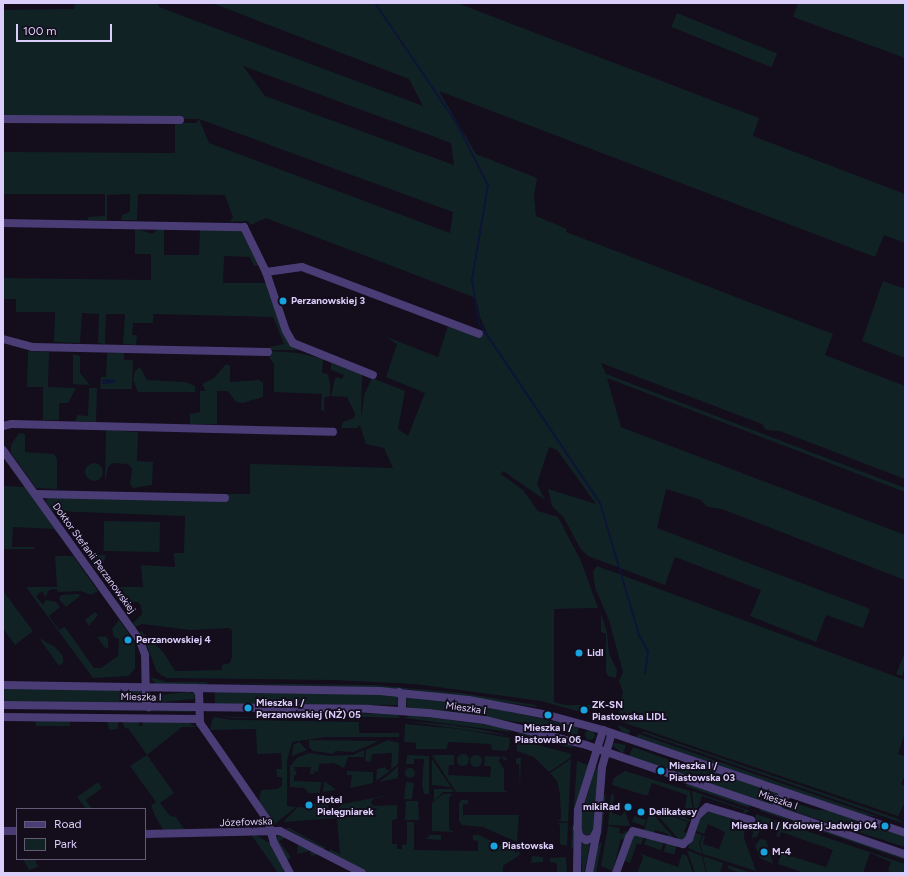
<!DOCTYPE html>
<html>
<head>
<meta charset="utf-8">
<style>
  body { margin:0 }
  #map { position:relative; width:908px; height:876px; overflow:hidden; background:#130d1c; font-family:Figtree,sans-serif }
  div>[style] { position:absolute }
  .green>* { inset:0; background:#112225; transform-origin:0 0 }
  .round { border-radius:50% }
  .water>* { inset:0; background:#0d1435 }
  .stream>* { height:2px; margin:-1px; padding:0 1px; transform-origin:1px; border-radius:1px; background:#0d1435 }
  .minor>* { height:8px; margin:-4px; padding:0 4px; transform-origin:4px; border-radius:4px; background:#4a3d76 }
  .dots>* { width:11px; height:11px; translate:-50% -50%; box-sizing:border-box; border:2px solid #130d1c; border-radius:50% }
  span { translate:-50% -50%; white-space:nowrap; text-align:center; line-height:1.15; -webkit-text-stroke:3.5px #130d1c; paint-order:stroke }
  .poi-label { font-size:10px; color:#dbcefa; font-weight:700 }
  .left { translate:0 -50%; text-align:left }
  .right { translate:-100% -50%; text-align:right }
  .street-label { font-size:10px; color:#dbcefa }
  .frame { position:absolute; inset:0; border:4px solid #dbcefa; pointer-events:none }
  .legend { position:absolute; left:16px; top:808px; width:130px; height:52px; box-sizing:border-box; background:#130d1c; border:1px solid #635a75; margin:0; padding:5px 7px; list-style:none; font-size:12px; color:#dbcefa }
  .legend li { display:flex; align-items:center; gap:8px; height:20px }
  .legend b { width:20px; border:1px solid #635a75 }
  .scale { position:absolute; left:16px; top:24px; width:96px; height:18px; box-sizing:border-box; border:2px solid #dbcefa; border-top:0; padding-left:5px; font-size:12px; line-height:14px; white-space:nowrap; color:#dbcefa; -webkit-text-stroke:3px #130d1c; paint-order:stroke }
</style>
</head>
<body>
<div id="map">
  <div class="green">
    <div style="clip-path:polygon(evenodd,75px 3px,158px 3px,159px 7px,423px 106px,409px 79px,212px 3px,457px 3px,759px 118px,753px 136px,905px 194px,905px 243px,884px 235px,875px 257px,439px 91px,476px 154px,537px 178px,534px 196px,536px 216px,567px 229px,566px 232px,833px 334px,825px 355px,905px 386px,905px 479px,780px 431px,766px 430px,762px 424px,601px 363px,606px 374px,905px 488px,905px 492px,607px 378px,621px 427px,905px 535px,905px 580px,722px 509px,707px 507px,701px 500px,666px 489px,657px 528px,870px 609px,863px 628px,826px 615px,816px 642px,750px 616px,761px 590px,675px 557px,665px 585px,588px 556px,580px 548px,564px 518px,552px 506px,548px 489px,596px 504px,557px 450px,549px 447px,537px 484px,545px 500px,503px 471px,501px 474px,523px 490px,538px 511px,558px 517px,581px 561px,598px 608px,554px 609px,554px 702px,565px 705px,595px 705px,588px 711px,584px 713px,541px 701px,415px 684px,332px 680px,167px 678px,161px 675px,156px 670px,145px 640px,140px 633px,141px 631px,164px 653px,175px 671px,222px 670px,222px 665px,230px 663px,232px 657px,232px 631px,230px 628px,191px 630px,142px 624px,135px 627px,133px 623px,142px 614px,141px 606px,138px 602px,123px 603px,110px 587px,143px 587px,141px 565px,175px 567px,174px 553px,184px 553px,185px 516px,52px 511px,46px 502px,47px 499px,49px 497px,227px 500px,227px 494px,250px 494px,250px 464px,393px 468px,384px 448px,366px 444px,360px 425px,357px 428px,341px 428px,343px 422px,354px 418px,355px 414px,347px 397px,331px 396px,335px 379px,336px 377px,342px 379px,344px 375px,331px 370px,331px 363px,362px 374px,361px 420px,364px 395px,372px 378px,405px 391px,398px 429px,408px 436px,425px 393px,386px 377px,397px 344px,384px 336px,438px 357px,448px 326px,477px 336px,480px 330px,486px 331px,480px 317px,476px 298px,266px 218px,250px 225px,248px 221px,230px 222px,233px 217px,225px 195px,138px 194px,137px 220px,121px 220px,122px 215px,130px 212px,130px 194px,107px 195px,107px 220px,88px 220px,88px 217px,105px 216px,105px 194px,3px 194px,3px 152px,175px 153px,175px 123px,196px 123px,199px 119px,3px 116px,3px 10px,74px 9px,75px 3px,243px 66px,451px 143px,454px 165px,265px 96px,243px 66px,75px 3px,199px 119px,453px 212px,450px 233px,209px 143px,199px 119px)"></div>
    <div style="clip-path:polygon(798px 3px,905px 3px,905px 58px,793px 17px)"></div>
    <div style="left:677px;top:13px;width:108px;height:15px;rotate:22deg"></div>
    <div style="clip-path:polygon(200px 227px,240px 228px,260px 265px,254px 266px,250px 257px,224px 256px,223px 283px,266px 283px,279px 320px,302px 350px,270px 350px,269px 347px,284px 344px,273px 317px,153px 314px,153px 323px,133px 323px,132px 335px,137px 335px,136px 345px,123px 344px,125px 314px,106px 314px,105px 344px,98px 343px,99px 314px,82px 313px,80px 343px,54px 342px,55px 312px,16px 312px,16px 299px,3px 299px,3px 278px,151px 280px,151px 254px,135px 254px,135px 228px,152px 234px,158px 229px,164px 229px,164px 255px,199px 255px)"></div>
    <div style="clip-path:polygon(883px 281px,905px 289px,905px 358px,862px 341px)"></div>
    <div style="clip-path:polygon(28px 351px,49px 352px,48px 387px,76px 388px,68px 403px,59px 403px,59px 420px,43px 420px,43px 387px,27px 387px)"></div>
    <div style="clip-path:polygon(270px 351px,299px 353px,323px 359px,322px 373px,328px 374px,330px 385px,330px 396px,324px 398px,324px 411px,321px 410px,322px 394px,274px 392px,274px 364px,269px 357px)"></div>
    <div style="clip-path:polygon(107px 353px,124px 353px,124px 360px,133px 360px,132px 389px,100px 389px,101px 377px,106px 377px)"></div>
    <div style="clip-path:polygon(73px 354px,80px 356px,80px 373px,90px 385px,73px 384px)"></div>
    <div style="clip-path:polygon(226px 364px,230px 366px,230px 382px,259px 380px,263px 383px,263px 397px,243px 403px,236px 402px,228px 391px,217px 391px,217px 424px,190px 424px,190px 414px,200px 412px,200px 391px,206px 391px,202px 384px,214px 378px)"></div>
    <div style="clip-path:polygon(140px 367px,147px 380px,185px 382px,195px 386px,195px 392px,138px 392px,133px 380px,135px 371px)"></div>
    <div style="clip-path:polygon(89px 388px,97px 388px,96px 422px,75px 421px,78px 415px,88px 416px)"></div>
    <div style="clip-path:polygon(106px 430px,138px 432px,137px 461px,153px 462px,152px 485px,133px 488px,130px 484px,132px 469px,128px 464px,112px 463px,108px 467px,105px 484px)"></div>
    <div style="clip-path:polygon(19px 433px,25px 434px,25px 452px,54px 454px,57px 459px,57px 489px,36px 488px,11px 453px,11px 445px)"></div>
    <div class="round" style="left:85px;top:463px;width:18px;height:18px"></div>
    <div style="clip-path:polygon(3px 486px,27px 487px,67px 544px,54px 529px,13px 527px,12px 547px,34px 547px,34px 549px,3px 549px)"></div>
    <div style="left:104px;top:521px;width:56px;height:30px;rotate:1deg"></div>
    <div style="clip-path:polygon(93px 555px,106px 555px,100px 574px,87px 557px)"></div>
    <div style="clip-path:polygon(55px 556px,73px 556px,98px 591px,91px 595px,81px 591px,58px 592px,57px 589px,52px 589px,48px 591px,46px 597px,42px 591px,36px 596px,43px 605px,46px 600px,56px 602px,60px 607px,49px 616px,59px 630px,65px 627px,94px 668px,101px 668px,118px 656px,119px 639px,114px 637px,112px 629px,119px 620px,130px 635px,128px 637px,130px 641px,133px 639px,135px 643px,135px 669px,128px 676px,93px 678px,26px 587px,57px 587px)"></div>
    <div style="clip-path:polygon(597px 566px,905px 680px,905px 732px,898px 754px,905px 756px,905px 774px,901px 784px,905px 786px,905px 802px,898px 816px,622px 722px,618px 718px,623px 692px,619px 681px,623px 672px,609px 620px,595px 588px,593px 571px)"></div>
    <div style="clip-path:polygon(3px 591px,33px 631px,15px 645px,3px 628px)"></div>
    <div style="clip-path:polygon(61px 595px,79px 594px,80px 596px,66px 607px,59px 599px)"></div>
    <div style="clip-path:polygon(95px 612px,98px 615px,89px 626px,85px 620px)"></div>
    <div style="clip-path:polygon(601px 614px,607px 632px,609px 654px,617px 670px,616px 678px,608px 676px,606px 672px,606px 634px,601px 632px)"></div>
    <div style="clip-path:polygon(105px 636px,108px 639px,108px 648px,106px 649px,97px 637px)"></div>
    <div style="clip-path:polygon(39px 638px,55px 647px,63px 656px,63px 663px,59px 666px)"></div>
    <div style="clip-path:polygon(905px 652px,905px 668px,902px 676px,896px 674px)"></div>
    <div style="clip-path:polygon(150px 677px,167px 682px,206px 682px,208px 684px,156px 684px)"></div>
    <div style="clip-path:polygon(215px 683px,375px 685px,461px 693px,536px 705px,536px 707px,408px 689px)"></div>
    <div style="left:3px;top:688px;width:138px;height:13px;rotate:1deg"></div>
    <div style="clip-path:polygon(188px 692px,195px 694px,194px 699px,153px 703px,149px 696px)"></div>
    <div style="clip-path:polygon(215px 692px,372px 694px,397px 696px,398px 705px,215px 704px)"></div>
    <div style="clip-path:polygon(406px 696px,484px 706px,579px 727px,577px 735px,534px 724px,407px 708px)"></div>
    <div style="clip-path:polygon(3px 709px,190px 711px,193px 712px)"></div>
    <div style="clip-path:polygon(275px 712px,384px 714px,398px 715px,400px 718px,267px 714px)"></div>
    <div style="clip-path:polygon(214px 715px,234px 717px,400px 720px,234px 718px)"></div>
    <div style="clip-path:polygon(411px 715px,481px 724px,506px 728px,510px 732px,405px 718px)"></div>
    <div style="clip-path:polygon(213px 717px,233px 720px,359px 722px,359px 733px,399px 733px,399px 737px,325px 737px,292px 742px,287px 761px,287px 806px,296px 807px,275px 824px,259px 801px,261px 790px,277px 789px,282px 786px,282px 777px,277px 777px,276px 769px,282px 769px,281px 753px,257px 754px,256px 729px,210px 730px)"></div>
    <div style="clip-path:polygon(35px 720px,70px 721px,70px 726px,36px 726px)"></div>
    <div style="clip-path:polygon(107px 720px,118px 721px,118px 729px,109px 730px)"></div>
    <div style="clip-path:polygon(122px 721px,139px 722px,139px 726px,142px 726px,143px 722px,187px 721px,196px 727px,182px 727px,147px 755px,174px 793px,160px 803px,170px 816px,176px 817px,184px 829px,164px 831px,155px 816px,151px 805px,156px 802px,130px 766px,147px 755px,128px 728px,125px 729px)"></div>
    <div style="clip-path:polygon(405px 721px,452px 725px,484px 730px,510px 736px)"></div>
    <div style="clip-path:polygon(405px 724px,459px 729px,510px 738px,509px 748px,506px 751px,492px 750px,491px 744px,448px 742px,447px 749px,416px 749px,416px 743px,404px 742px)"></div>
    <div style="clip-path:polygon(618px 725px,630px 730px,629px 735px,621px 731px)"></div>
    <div class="round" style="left:585px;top:730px;width:10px;height:10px"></div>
    <div style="clip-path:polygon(519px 732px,574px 745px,572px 748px,517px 734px)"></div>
    <div style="clip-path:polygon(640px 732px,645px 732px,896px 818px,905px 824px)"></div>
    <div style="clip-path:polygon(639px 734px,879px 817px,864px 815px,636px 737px)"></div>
    <div style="clip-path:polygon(516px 739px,572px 754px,570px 758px,549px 772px,534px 757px,517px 751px)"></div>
    <div style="clip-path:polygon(309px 740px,377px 741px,377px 742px,353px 752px,335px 751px,334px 754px,313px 751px,309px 747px)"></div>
    <div style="clip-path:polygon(388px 740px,399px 743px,398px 764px,391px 770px,376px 781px,377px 769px,386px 767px,386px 770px,391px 770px,392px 753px,372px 754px,371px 762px,365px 761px,366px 750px)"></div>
    <div style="clip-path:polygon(299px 742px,307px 750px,292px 756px,293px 745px)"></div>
    <div style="clip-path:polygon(614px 743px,626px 745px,623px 754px,612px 745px)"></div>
    <div style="clip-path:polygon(633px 747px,678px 763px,700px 767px,779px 794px,774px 806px,629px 756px)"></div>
    <div style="clip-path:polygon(364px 750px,364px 757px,348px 757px,344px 768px,334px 763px,319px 764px,318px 772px,314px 771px,314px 774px,310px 774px,311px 767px,294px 767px,297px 775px,294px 775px,294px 781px,321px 782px,320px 793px,309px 793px,304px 788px,290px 787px,290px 766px,297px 758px,309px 753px,330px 756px,353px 755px)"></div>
    <div class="round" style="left:457px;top:754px;width:12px;height:12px"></div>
    <div class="round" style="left:470px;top:755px;width:12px;height:12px"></div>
    <div style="clip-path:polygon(407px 755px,429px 756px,429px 794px,424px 794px,422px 785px,424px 759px,414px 759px,414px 764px,406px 764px)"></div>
    <div style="clip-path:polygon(432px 755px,454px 755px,454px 765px,449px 765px,448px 775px,490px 777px,491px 766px,484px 766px,485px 756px,506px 757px,507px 761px,500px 757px,499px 761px,504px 769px,504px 790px,508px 792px,456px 792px)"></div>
    <div style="clip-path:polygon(521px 757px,520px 790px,519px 764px,516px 764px,516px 759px)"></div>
    <div style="clip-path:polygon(432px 759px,451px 787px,432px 785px)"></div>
    <div style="clip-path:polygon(571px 759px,568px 822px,558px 821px,561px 819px,560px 795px,557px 781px,550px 773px)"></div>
    <div style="clip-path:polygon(577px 761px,588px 765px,577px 801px,574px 846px,571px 850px)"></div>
    <div style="clip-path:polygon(398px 766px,398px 778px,379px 782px,392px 772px)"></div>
    <div style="clip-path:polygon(595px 767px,599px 768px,593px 832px,586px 836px,581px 832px,582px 814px)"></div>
    <div class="round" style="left:405px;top:768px;width:10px;height:10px"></div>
    <div style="clip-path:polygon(347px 771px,373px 772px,373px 783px,350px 788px,352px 775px,347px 775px)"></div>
    <div style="clip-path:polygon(625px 771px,690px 791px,693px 812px,685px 808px,687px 795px,652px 783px,648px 795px,644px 795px,612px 785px,614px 778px)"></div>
    <div style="clip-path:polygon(324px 781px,335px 789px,335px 790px,323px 792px)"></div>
    <div style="clip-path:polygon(98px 782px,102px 788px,86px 800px,92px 809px,86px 809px,77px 797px)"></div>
    <div style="left:406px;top:782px;width:8px;height:17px;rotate:7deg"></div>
    <div style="clip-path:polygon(686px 783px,748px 804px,750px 808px,686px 786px)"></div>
    <div style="clip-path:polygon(434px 789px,452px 789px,454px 792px,443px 792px,434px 801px)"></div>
    <div style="clip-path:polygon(692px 791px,750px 811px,743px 814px,744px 810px,702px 796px,697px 811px,694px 812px)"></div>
    <div style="clip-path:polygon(606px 793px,602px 833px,598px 843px,603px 797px)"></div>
    <div style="clip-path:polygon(394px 794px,373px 799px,371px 803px,373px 806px,397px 805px,397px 819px,392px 820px,392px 844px,397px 844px,397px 849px,402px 849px,402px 845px,407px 844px,407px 822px,414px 822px,414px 850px,478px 851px,478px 841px,473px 840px,473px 835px,479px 835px,510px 850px,514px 847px,515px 853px,518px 851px,521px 854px,503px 866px,503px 873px,369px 873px,329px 853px,330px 849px,340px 854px,337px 818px,283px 822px,298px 807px,312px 808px,314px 803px,326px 803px,331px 812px,335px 812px,342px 804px)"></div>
    <div style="clip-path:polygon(443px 794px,453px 794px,449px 797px,449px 829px,454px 832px,432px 831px,432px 803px)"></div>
    <div style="clip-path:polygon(611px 794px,614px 795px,612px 813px,621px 816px,625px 811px,630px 826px,608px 825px)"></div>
    <div style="clip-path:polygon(461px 800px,468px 800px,468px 804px,463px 804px,463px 815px,519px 815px,517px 842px,483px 827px,462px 825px,459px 821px,459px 804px)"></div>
    <div style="clip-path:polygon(786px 800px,813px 809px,831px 811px,905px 837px,905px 847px,782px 808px,779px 803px)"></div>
    <div style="clip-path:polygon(406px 801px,418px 801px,419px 820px,405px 820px)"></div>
    <div style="clip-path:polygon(650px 806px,689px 819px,691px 822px,651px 808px)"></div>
    <div style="clip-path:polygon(762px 809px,905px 858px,905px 860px,758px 810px)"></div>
    <div style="clip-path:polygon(653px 810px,688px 822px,684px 832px,688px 834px,681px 842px)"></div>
    <div style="clip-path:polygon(650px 811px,677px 841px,667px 838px,668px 834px,655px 830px,654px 834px,644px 830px)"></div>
    <div style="clip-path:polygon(709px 811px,745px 823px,744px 838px,756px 871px,703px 854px,700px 843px,703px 836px,705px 836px,703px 844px,719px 849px,725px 832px,708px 824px,704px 834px,694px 830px,697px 821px)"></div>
    <div style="clip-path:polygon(756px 814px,905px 864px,905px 873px,891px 873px,888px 870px,891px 862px,870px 853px,863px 873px,805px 873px,778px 864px,781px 853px,826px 867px,833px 850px,781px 832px,779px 837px,776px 836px,778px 831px,762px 825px,757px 837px,752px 838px)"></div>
    <div style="left:634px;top:816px;width:13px;height:6px;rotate:18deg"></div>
    <div style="clip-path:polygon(558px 823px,568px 823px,567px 846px,560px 844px,560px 826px)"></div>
    <div style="clip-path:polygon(608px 826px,620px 828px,619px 833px,623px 834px,625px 831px,627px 832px,625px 840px,621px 839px,613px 871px,601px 866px)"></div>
    <div style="clip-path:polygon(284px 828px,289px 828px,326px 848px,324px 849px)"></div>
    <div style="clip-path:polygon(693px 832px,702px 835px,699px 843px,702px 854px,688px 848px)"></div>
    <div style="clip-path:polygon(278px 834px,287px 837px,279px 841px,291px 857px,287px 860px,277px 844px)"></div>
    <div style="clip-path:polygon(255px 835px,270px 843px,283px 868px,283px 872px,287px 873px,278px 873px,252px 836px)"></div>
    <div style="clip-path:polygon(430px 835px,441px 835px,441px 840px,426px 839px)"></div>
    <div style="clip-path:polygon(634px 835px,644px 836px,641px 845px,637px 843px,630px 863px,622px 860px)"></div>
    <div style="left:647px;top:836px;width:18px;height:9px;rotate:19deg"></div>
    <div style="clip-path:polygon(760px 839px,766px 840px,773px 864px,760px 858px,755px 846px)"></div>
    <div style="clip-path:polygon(602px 841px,596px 873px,592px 873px,596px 850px)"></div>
    <div style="clip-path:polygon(298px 842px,321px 854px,311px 856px,310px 851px,297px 854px)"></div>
    <div style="clip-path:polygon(582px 843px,590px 844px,584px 873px,582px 873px)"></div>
    <div style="left:666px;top:843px;width:11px;height:9px;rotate:15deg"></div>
    <div style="clip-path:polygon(687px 850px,702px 856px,706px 873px,695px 873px)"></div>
    <div style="clip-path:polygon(641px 854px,678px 867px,682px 854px,687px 856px,693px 873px,637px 873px,643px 858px)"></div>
    <div style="clip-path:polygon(532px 856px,543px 857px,543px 862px,531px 863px)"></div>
    <div style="clip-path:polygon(703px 856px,723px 863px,720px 873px,707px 873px)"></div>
    <div style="clip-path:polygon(566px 857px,567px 873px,557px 873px,557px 863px,550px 862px,550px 858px)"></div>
    <div style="clip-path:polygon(23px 859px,35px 859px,38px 867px,29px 870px)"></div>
    <div style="clip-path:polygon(727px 865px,752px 873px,741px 873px,729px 869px)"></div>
  </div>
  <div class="water">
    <div style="clip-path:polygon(106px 379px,115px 380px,115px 383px,102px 384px,103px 380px)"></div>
  </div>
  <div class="stream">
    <div style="left:375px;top:3px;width:144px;rotate:55.8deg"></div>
    <div style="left:456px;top:122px;width:71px;rotate:63.1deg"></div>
    <div style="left:488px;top:185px;width:96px;rotate:99.6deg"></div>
    <div style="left:472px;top:280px;width:44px;rotate:80.8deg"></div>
    <div style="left:479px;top:323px;width:217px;rotate:56.1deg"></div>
    <div style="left:600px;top:503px;width:138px;rotate:73.5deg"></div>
    <div style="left:639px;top:635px;width:19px;rotate:62deg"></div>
    <div style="left:648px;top:652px;width:21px;rotate:98deg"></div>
  </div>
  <div class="minor">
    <div style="left:3px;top:119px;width:177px;rotate:0.3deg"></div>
    <div style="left:3px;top:223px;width:241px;rotate:1deg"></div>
    <div style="left:244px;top:227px;width:50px;rotate:63.9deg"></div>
    <div style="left:266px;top:272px;width:62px;rotate:71.3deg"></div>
    <div style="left:286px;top:331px;width:14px;rotate:60deg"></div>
    <div style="left:293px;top:343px;width:86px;rotate:21.8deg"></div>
    <div style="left:266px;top:272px;width:36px;rotate:-8deg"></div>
    <div style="left:302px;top:267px;width:189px;rotate:20.7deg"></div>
    <div style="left:3px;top:339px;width:31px;rotate:15deg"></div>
    <div style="left:33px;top:347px;width:235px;rotate:1.2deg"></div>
    <div style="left:3px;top:426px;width:9px;rotate:-13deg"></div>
    <div style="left:12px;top:424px;width:321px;rotate:1.4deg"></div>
    <div style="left:3px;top:450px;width:235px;rotate:54.3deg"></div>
    <div style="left:140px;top:641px;width:15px;rotate:70deg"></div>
    <div style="left:145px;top:655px;width:45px;rotate:88.7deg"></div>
    <div style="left:146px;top:700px;width:8px;rotate:67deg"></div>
    <div style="left:36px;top:494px;width:189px;rotate:1.2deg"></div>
    <div style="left:3px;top:685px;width:377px;rotate:0.9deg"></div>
    <div style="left:380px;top:691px;width:89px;rotate:5.8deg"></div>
    <div style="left:469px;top:700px;width:80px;rotate:10.8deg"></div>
    <div style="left:548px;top:715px;width:57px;rotate:15.3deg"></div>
    <div style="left:603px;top:730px;width:319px;rotate:18.8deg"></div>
    <div style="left:195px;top:688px;width:6px;rotate:51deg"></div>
    <div style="left:199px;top:693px;width:30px;rotate:88deg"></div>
    <div style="left:200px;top:723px;width:119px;rotate:55.2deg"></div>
    <div style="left:268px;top:821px;width:23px;rotate:75deg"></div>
    <div style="left:274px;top:843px;width:34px;rotate:62deg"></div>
    <div style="left:399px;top:692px;width:6px;rotate:59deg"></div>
    <div style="left:402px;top:697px;width:14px;rotate:90deg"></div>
    <div style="left:3px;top:705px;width:366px;rotate:0.6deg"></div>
    <div style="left:369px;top:709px;width:59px;rotate:3.9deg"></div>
    <div style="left:428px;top:713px;width:57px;rotate:7deg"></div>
    <div style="left:485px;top:720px;width:104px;rotate:13.9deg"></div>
    <div style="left:586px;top:745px;width:337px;rotate:18.9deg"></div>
    <div style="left:3px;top:717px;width:196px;rotate:0.6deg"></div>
    <div style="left:779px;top:811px;width:6px;rotate:-108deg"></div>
    <div style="left:777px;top:805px;width:6px;rotate:-81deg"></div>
    <div style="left:778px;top:799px;width:13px;rotate:-23deg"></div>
    <div style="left:577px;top:828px;width:9px;rotate:72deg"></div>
    <div style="left:580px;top:837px;width:7px;rotate:27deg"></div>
    <div style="left:586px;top:840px;width:7px;rotate:-16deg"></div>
    <div style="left:593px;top:838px;width:7px;rotate:-63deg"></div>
    <div style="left:3px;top:831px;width:14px"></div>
    <div style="left:145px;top:834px;width:135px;rotate:-1.3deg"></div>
    <div style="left:280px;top:831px;width:92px;rotate:27.1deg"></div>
    <div style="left:577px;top:873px;width:63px;rotate:-89.1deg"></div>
    <div style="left:578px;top:810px;width:84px;rotate:-72.6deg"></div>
    <div style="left:589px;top:873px;width:43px;rotate:-79.2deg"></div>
    <div style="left:597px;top:831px;width:64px;rotate:-85.5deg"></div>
    <div style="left:602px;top:767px;width:35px;rotate:-74deg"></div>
    <div style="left:616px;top:873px;width:38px;rotate:-70deg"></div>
    <div style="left:629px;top:837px;width:7px;rotate:-56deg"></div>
    <div style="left:633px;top:831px;width:52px;rotate:14.6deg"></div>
    <div style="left:683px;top:844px;width:8px;rotate:-40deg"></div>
    <div style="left:689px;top:839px;width:24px;rotate:-71deg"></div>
    <div style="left:697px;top:816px;width:13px;rotate:-42deg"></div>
    <div style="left:707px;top:807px;width:46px;rotate:16.5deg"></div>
  </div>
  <div class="dots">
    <div style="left:283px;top:301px;background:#17a3dd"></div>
    <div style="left:128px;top:640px;background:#17a3dd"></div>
    <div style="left:579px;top:653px;background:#17a3dd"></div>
    <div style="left:248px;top:708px;background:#17a3dd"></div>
    <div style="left:584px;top:710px;background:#17a3dd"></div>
    <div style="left:548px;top:715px;background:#17a3dd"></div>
    <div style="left:661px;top:771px;background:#17a3dd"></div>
    <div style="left:309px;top:805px;background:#17a3dd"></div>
    <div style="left:628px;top:807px;background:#17a3dd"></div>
    <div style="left:641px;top:812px;background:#17a3dd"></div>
    <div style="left:885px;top:826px;background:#17a3dd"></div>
    <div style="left:494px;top:846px;background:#17a3dd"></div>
    <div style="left:764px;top:852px;background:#17a3dd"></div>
  </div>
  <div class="poi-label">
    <span class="left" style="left:291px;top:301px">Perzanowskiej 3</span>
    <span class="left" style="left:136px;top:640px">Perzanowskiej 4</span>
    <span class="left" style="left:587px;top:653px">Lidl</span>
    <span class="left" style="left:256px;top:708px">Mieszka I /<br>Perzanowskiej (NŻ) 05</span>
    <span class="left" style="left:592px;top:710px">ZK-SN<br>Piastowska LIDL</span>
    <span style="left:548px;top:733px">Mieszka I /<br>Piastowska 06</span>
    <span class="left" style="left:669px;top:771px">Mieszka I /<br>Piastowska 03</span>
    <span class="left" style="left:317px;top:805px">Hotel<br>Pielęgniarek</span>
    <span class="right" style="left:620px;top:807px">mikiRad</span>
    <span class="left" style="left:649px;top:812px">Delikatesy</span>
    <span class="right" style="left:877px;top:826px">Mieszka I / Królowej Jadwigi 04</span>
    <span class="left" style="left:502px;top:846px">Piastowska</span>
    <span class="left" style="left:772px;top:852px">M-4</span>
  </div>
  <div class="street-label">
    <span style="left:94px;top:558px;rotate:54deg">Doktor Stefanii Perzanowskiej</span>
    <span style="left:141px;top:697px;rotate:1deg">Mieszka I</span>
    <span style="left:466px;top:708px;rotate:8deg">Mieszka I</span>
    <span style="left:778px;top:800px;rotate:19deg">Mieszka I</span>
    <span style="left:246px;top:822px;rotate:-2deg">Józefowska</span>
  </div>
  <div class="frame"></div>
  <ul class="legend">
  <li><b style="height:5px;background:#4a3d76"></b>Road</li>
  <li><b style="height:11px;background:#112225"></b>Park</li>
  </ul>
  <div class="scale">100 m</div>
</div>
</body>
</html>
